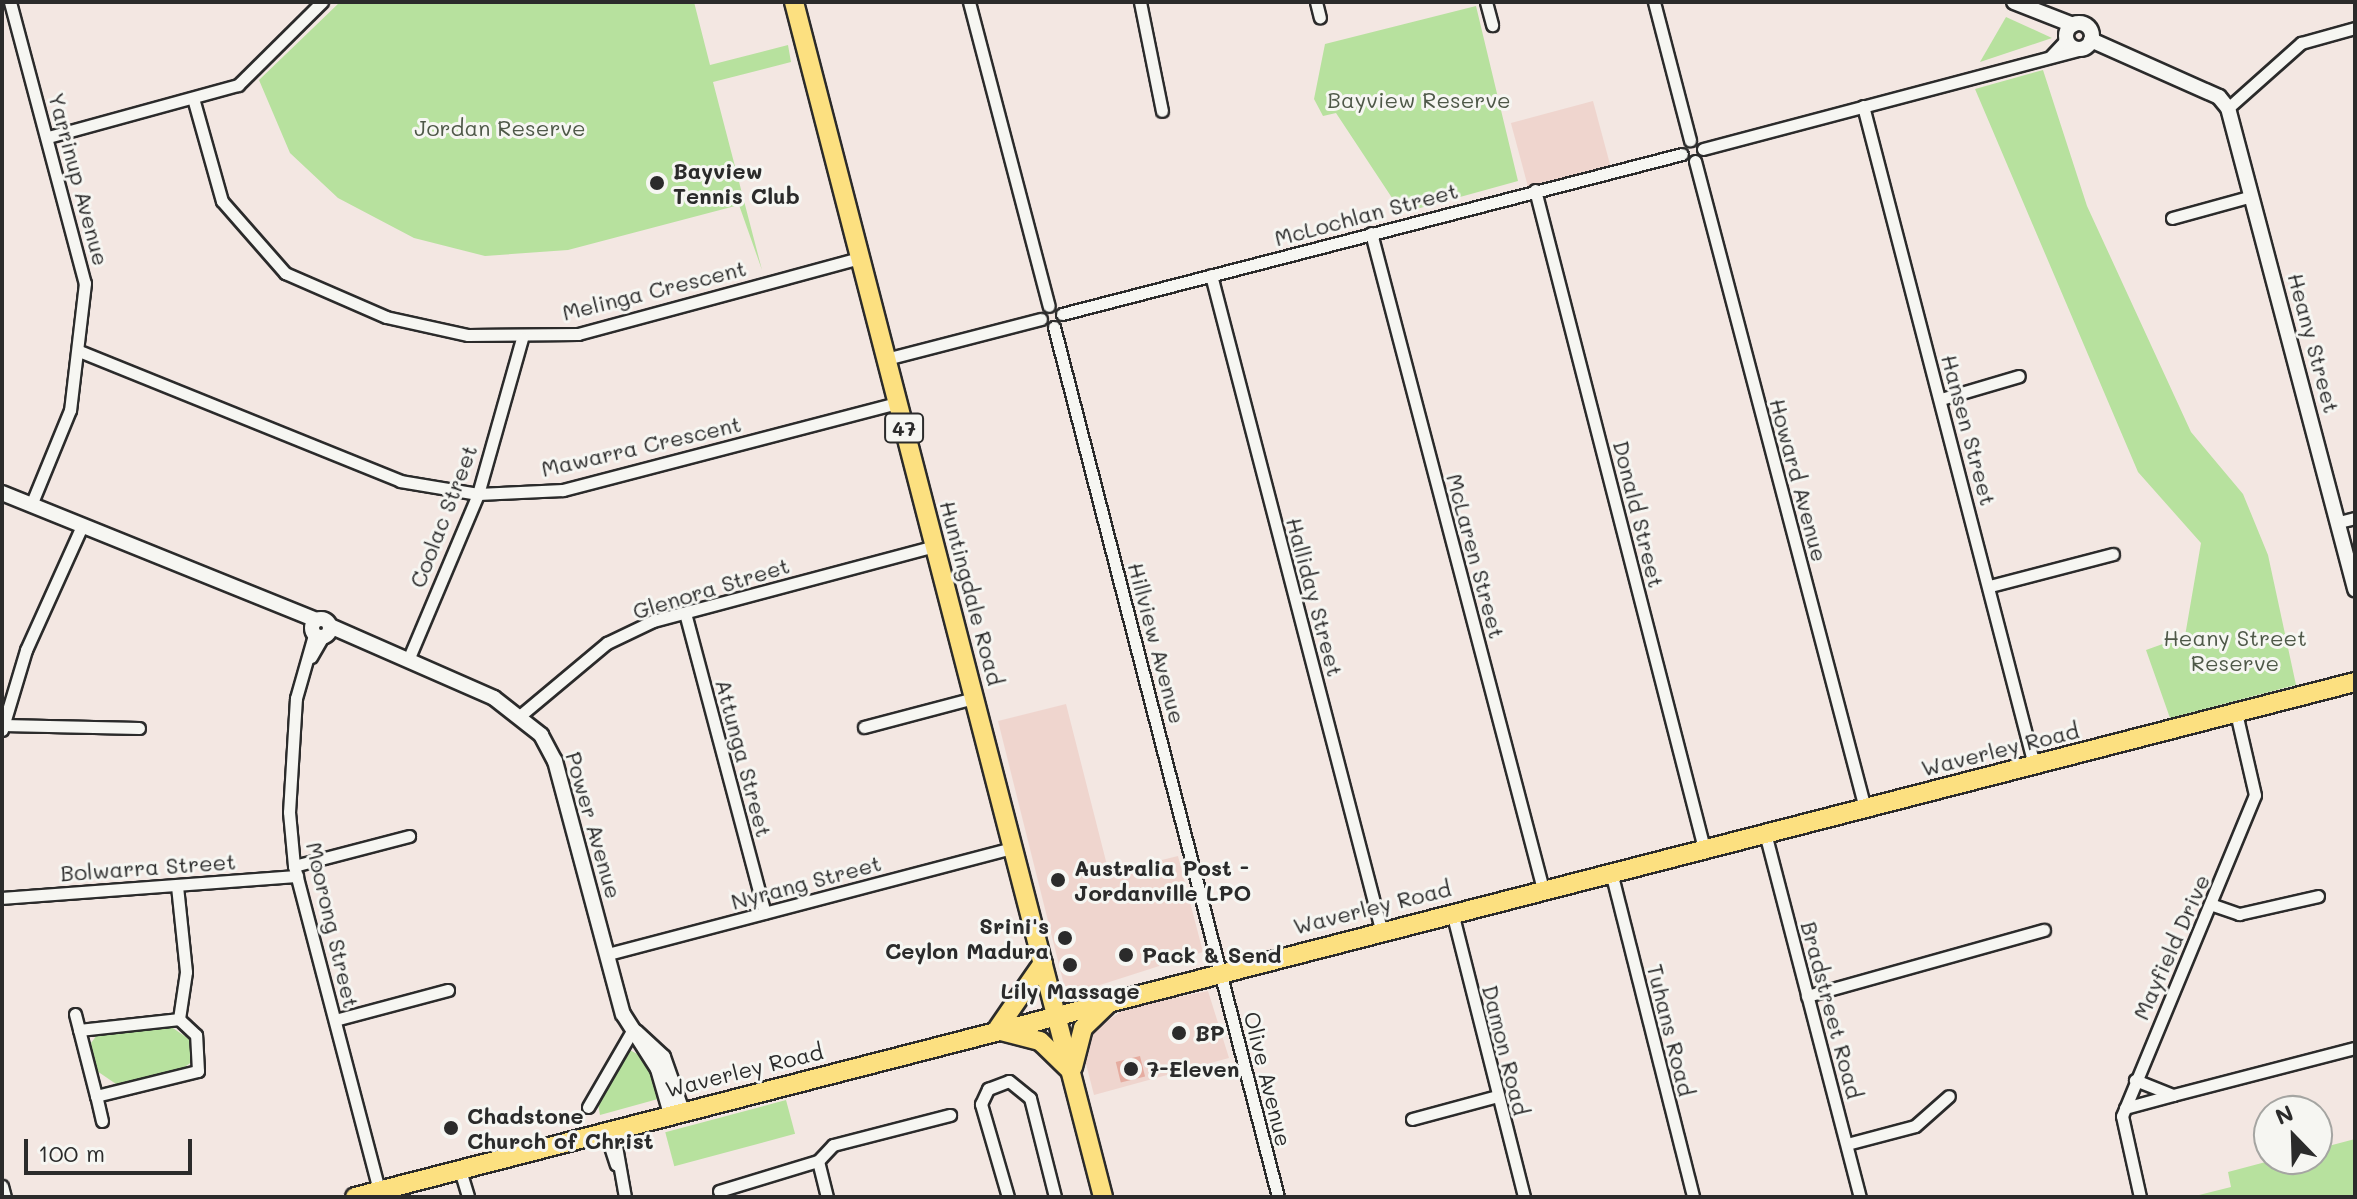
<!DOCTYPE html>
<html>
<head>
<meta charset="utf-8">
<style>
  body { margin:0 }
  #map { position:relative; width:2357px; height:1199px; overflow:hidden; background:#f3e7e2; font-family:Mali,sans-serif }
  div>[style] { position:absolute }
  .built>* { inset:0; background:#efd5ce; transform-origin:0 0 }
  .green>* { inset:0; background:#b7e19e; transform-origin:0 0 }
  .building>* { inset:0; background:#e5aca0; transform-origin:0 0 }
  .roads { filter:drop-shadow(2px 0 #2b2b2b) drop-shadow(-2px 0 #2b2b2b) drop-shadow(0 2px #2b2b2b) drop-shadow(0 -2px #2b2b2b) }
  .minor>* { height:11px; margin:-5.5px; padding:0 5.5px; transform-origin:5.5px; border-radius:5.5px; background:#f6f6f2 }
  .tertiary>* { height:14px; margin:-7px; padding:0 7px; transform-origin:7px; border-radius:7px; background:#f6f6f2 }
  .tertiary>.ring { margin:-7px; padding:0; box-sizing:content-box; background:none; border:14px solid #f6f6f2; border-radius:50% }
  .primary>* { height:18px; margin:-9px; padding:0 9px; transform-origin:9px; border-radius:9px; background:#fce080 }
  .dots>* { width:22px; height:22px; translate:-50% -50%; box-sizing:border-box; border:4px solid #f6f6f2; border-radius:50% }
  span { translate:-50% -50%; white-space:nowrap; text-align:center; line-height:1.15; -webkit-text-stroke:6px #f6f6f2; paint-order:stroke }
  .shield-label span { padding:2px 6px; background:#f6f6f2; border:2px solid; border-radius:6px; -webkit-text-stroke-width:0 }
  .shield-label { font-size:20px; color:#2b2b2b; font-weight:700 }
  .park-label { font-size:22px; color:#4e5848 }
  .poi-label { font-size:22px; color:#2b2b2b; font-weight:700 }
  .left { translate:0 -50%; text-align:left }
  .right { translate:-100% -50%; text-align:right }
  .street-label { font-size:22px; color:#2b2b2b }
  .frame { position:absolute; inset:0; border:4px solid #2b2b2b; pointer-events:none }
  .north { position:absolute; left:2253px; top:1095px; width:80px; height:80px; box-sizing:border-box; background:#f6f6f2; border:2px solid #a5a5a2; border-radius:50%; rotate:337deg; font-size:22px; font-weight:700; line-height:32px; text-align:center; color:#2b2b2b }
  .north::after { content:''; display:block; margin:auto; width:28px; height:36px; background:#2b2b2b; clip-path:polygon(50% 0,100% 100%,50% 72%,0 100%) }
  .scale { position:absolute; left:24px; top:1139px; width:168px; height:36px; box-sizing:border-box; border:4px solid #2b2b2b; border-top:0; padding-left:10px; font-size:24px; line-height:28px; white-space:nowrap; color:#2b2b2b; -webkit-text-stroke:6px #f6f6f2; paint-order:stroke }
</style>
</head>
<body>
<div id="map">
  <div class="built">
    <div style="left:1593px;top:101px;width:70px;height:85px;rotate:75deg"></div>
    <div style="clip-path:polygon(1066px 704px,1109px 873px,1178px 856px,1203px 952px,1075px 993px,1064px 985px,998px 721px)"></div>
    <div style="clip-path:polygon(1208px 991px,1229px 1058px,1094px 1095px,1084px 1056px,1092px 1031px,1128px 1007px)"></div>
  </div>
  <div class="green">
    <div style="clip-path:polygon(340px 2px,694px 2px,710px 65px,788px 45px,791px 62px,713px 82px,762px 270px,739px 205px,568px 250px,485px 256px,414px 238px,338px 198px,290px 153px,259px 80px)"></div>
    <div style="clip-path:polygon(1476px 6px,1518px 181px,1402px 213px,1336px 113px,1323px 116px,1314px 99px,1325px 44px)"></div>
    <div style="clip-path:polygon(2006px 17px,2052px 38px,1980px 62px)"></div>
    <div style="clip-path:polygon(2043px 70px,2087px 206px,2191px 432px,2243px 494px,2268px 555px,2296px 685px,2170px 718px,2146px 650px,2185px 636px,2201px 543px,2138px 472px,1975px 89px)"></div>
    <div style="clip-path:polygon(170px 1026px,189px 1039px,193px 1061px,182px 1069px,116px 1084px,97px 1071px,91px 1043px,97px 1035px)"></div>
    <div style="clip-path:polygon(628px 1049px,650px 1061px,658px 1099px,600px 1115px,597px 1098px)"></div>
    <div style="left:786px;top:1100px;width:35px;height:125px;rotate:75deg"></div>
    <div style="clip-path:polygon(2355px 1139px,2355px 1197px,2191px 1197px,2231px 1187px,2228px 1172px,2277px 1159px,2317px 1159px,2317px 1149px)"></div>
  </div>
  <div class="building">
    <div style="left:1140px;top:1056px;width:21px;height:25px;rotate:76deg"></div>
  </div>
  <div class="roads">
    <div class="minor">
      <div style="left:10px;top:2px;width:291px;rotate:75.1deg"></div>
      <div style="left:85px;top:283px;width:128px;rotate:96.7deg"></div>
      <div style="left:70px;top:410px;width:103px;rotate:112.3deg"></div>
      <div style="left:969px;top:2px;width:314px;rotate:75.3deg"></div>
      <div style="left:1140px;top:2px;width:111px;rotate:78.6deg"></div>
      <div style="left:1316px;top:2px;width:16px;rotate:76deg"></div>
      <div style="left:1486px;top:2px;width:24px;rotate:75deg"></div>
      <div style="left:1654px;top:2px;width:143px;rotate:75.4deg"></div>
      <div style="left:2050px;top:57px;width:23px;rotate:-47deg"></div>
      <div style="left:193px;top:98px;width:107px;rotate:74.3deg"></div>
      <div style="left:222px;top:201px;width:96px;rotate:48.8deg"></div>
      <div style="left:285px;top:273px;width:110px;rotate:23.5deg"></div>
      <div style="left:386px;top:317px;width:84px;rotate:12.4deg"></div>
      <div style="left:468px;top:335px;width:110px;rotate:-0.5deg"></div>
      <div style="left:578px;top:334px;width:292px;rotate:-15.1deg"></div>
      <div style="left:1863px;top:106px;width:681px;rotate:75.45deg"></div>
      <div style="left:2228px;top:108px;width:98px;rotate:-41.7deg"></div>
      <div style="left:2301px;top:43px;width:56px;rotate:-15.5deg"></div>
      <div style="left:48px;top:137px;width:197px;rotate:-15.3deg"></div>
      <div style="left:238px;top:85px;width:118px;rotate:-44.7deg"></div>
      <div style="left:1703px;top:149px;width:394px;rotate:-14.8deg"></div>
      <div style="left:1695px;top:161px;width:669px;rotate:75.28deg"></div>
      <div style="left:1535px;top:190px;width:679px;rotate:75.6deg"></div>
      <div style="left:2172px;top:218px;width:83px;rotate:-15.4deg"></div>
      <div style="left:1371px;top:233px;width:678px;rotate:75.31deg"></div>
      <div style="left:1211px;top:275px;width:676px;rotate:75.43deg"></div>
      <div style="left:1062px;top:314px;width:640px;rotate:-14.47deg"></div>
      <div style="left:1054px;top:327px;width:898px;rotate:75.56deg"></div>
      <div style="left:79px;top:351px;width:346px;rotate:22deg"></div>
      <div style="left:400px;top:481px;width:79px;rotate:9.5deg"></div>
      <div style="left:478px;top:494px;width:85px;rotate:-2.7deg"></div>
      <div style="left:563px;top:490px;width:346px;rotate:-14.6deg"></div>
      <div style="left:886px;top:359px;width:160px;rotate:-14.5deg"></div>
      <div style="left:1941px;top:399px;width:81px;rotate:-16.4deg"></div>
      <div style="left:2339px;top:522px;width:16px;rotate:-14deg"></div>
      <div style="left:1990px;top:586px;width:127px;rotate:-14.6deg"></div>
      <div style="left:685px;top:613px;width:310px;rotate:75.1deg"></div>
      <div style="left:314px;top:635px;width:66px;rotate:105.9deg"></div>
      <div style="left:296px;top:698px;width:114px;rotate:93.5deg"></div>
      <div style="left:289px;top:812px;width:54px;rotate:84.7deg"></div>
      <div style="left:294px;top:866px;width:336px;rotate:75.3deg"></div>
      <div style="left:311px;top:657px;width:22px;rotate:-60deg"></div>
      <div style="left:408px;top:660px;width:180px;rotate:-67.1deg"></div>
      <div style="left:478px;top:494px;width:162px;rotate:-74.2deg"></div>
      <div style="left:522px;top:714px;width:111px;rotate:-39.9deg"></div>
      <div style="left:607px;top:643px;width:51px;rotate:-25.6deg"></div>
      <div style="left:653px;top:621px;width:292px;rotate:-14.9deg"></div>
      <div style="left:3px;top:725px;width:136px;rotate:1.3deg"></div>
      <div style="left:864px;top:727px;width:114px;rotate:-14.8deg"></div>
      <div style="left:2px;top:730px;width:84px;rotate:-73.3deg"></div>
      <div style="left:26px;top:650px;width:134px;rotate:-65.7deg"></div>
      <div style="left:1765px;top:833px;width:376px;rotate:75.4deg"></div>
      <div style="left:294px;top:866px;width:119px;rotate:-14.6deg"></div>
      <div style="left:1611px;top:872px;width:335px;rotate:75.8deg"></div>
      <div style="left:177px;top:886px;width:86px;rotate:84deg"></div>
      <div style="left:186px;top:972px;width:48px;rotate:98.5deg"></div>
      <div style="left:2px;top:898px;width:296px;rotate:-4.3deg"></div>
      <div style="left:2213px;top:905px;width:28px;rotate:19deg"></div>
      <div style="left:2239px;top:914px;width:81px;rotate:-12.8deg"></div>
      <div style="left:1452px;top:912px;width:294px;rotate:75.8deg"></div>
      <div style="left:608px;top:954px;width:419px;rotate:-14.7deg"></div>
      <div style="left:1807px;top:996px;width:246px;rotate:-15.6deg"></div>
      <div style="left:75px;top:1014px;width:85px;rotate:75.6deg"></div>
      <div style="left:335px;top:1020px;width:117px;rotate:-14.9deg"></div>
      <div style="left:79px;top:1030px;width:101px;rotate:-6.3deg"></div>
      <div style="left:2173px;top:1095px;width:188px;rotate:-14.5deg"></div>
      <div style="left:588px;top:1107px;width:88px;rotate:-59.9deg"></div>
      <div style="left:2125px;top:1108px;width:50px;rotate:-15.2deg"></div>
      <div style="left:2173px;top:1095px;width:41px;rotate:-158.5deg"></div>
      <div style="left:1412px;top:1119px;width:88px;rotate:-15.1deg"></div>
      <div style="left:102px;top:1121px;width:26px;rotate:-103deg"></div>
      <div style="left:96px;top:1096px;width:105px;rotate:-13.8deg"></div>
      <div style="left:198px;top:1071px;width:36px;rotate:-93deg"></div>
      <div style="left:196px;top:1035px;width:23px;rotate:-137deg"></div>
      <div style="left:613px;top:1129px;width:69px;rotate:80deg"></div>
      <div style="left:605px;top:1131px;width:35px;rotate:72deg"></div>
      <div style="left:1847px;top:1144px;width:70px;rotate:-14.8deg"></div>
      <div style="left:1915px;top:1126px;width:45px;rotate:-41.4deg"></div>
      <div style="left:818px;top:1161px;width:37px;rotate:76deg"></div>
      <div style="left:460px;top:1170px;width:28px;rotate:73deg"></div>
      <div style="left:2px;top:1186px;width:11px;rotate:75deg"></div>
      <div style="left:719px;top:1191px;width:103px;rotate:-16.9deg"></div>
      <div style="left:818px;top:1161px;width:22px;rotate:-47deg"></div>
      <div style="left:833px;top:1145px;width:121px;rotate:-14.4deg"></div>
      <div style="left:1008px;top:1197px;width:97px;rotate:-106.2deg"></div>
      <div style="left:981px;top:1104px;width:17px;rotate:-65deg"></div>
      <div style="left:988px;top:1089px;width:22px;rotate:-21deg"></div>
      <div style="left:1009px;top:1081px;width:27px;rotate:39deg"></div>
      <div style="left:1030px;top:1098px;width:102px;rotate:75.8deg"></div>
      <div style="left:2140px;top:1197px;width:83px;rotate:-102.5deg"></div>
      <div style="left:2122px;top:1116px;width:347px;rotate:-67.5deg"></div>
      <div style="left:2255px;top:795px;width:84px;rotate:-103deg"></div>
    </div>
    <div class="tertiary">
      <div style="left:2014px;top:2px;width:63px;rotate:21.3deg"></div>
      <div class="ring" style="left:2066px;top:23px;width:12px;height:12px"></div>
      <div style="left:2091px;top:40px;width:140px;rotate:24deg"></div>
      <div style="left:2219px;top:97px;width:14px;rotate:51deg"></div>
      <div style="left:2228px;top:108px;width:498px;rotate:75.2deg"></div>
      <div style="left:2px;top:493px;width:339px;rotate:22deg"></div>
      <div class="ring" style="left:312px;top:619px;width:4px;height:4px"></div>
      <div style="left:330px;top:626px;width:179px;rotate:23.7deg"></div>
      <div style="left:494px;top:698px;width:60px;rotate:38.2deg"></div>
      <div style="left:541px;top:735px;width:30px;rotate:62deg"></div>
      <div style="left:555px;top:761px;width:262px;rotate:75deg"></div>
      <div style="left:623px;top:1014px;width:65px;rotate:57.5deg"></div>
      <div style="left:658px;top:1069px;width:47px;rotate:73.9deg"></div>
      <div style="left:636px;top:1032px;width:37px;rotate:43deg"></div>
      <div style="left:663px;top:1057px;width:57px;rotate:70.6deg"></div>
    </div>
    <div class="primary">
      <div style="left:794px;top:2px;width:1234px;rotate:75.5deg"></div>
      <div style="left:998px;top:1028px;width:79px;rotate:-55.3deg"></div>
      <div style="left:1001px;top:1031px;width:40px;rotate:14.4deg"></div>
      <div style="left:1040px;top:1041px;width:42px;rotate:44deg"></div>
      <div style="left:1073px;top:1067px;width:40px;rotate:-75.6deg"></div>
      <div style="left:1083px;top:1028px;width:37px;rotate:-44deg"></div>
      <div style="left:355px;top:1197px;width:2065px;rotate:-14.44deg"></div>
    </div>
  </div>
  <div class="dots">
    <div style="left:657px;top:183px;background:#2b2b2b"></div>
    <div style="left:1058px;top:880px;background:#2b2b2b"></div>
    <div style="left:1065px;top:938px;background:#2b2b2b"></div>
    <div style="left:1126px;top:955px;background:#2b2b2b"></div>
    <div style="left:1070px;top:965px;background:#2b2b2b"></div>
    <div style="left:1179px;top:1033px;background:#2b2b2b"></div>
    <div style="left:1131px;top:1069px;background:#2b2b2b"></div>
    <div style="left:451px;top:1128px;background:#2b2b2b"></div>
  </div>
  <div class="shield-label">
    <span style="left:904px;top:428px">47</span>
  </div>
  <div class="park-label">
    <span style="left:1419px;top:100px">Bayview Reserve</span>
    <span style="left:500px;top:128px">Jordan Reserve</span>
    <span style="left:2235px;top:650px">Heany Street<br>Reserve</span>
  </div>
  <div class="poi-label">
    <span class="left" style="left:673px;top:183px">Bayview<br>Tennis Club</span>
    <span class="left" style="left:1074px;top:880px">Australia Post -<br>Jordanville LPO</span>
    <span class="right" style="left:1049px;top:938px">Srini's<br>Ceylon Madura</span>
    <span class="left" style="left:1142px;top:955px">Pack &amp; Send</span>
    <span style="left:1070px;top:991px">Lily Massage</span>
    <span class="left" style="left:1195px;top:1033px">BP</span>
    <span class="left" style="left:1147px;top:1069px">7-Eleven</span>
    <span class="left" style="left:467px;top:1128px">Chadstone<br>Church of Christ</span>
  </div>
  <div class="street-label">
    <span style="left:79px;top:179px;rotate:75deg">Yarrinup Avenue</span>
    <span style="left:1366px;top:214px;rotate:-15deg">McLochlan Street</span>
    <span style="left:654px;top:290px;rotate:-14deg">Melinga Crescent</span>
    <span style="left:2314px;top:343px;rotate:75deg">Heany Street</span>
    <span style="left:1969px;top:430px;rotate:75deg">Hansen Street</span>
    <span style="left:641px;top:446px;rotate:-13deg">Mawarra Crescent</span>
    <span style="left:1799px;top:480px;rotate:75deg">Howard Avenue</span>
    <span style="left:1639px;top:514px;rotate:76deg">Donald Street</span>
    <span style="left:443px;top:516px;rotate:-69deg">Coolac Street</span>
    <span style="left:1476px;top:556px;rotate:75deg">McLaren Street</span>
    <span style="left:711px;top:588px;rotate:-17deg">Glenora Street</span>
    <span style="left:972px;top:593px;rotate:75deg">Huntingdale Road</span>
    <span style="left:1315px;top:597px;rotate:75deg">Halliday Street</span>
    <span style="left:1157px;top:643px;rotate:75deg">Hillview Avenue</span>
    <span style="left:2000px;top:749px;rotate:-14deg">Waverley Road</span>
    <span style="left:744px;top:758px;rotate:75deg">Attunga Street</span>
    <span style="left:594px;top:825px;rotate:74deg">Power Avenue</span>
    <span style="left:148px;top:867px;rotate:-4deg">Bolwarra Street</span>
    <span style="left:806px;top:882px;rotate:-15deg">Nyrang Street</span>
    <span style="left:1372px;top:907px;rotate:-14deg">Waverley Road</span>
    <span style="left:333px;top:925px;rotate:77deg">Moorong Street</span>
    <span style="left:2171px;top:947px;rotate:-66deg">Mayfield Drive</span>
    <span style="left:1832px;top:1010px;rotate:75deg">Bradstreet Road</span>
    <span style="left:1671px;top:1030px;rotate:76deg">Tuhans Road</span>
    <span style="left:1506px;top:1050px;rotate:76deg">Damon Road</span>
    <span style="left:744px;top:1070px;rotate:-14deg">Waverley Road</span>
    <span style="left:1268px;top:1079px;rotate:76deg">Olive Avenue</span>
  </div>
  <div class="frame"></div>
  <div class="north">N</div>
  <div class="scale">100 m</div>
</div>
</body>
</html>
